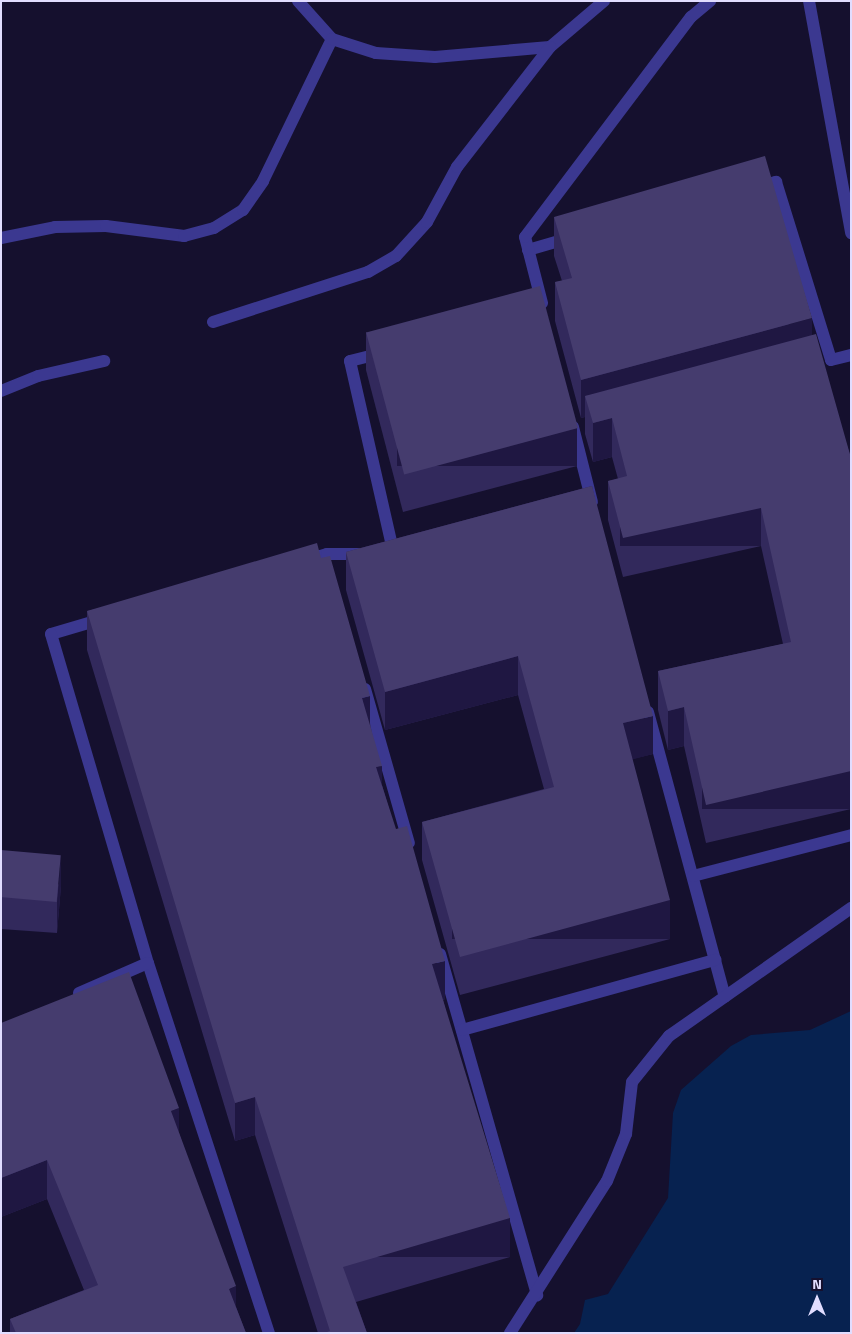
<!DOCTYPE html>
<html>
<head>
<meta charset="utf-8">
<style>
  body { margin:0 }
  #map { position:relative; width:852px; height:1334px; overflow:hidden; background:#15102e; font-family:"Titillium Web",sans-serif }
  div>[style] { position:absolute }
  .water>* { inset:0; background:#072250 }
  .minor>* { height:12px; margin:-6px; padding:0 6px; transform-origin:6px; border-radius:6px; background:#3b3890 }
  .wall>* { inset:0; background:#32295c }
  .shaded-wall>* { inset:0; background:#1f1742; transform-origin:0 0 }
  .building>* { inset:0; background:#453c6e; transform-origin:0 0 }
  span { translate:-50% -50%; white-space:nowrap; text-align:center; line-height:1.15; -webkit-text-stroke:4px #15102e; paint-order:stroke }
  .frame { position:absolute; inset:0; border:2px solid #e1ddff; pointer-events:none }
  .north { position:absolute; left:792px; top:1274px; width:50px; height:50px; -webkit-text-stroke:4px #15102e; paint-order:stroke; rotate:0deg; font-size:14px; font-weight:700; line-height:20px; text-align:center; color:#e1ddff }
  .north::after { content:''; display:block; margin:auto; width:18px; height:22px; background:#e1ddff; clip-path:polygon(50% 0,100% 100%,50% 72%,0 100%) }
</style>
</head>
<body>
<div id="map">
  <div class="water">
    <div style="clip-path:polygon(851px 1011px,851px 1333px,574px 1333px,580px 1324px,585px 1300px,608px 1294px,668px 1198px,673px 1113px,681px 1090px,731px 1046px,751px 1035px,810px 1030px)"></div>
  </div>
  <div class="minor">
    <div style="left:298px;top:1px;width:51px;rotate:48.2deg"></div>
    <div style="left:809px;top:1px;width:236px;rotate:79.7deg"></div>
    <div style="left:758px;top:187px;width:19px;rotate:-16deg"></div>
    <div style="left:776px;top:182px;width:186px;rotate:72.8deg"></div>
    <div style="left:831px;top:360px;width:21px;rotate:-14deg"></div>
    <div style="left:1px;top:238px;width:55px;rotate:-11.5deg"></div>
    <div style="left:55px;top:227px;width:51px;rotate:-1.1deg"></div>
    <div style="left:106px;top:226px;width:79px;rotate:7.3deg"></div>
    <div style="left:184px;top:236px;width:31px;rotate:-15deg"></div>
    <div style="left:214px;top:228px;width:34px;rotate:-32deg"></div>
    <div style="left:243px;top:210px;width:35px;rotate:-55deg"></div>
    <div style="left:263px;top:181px;width:158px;rotate:-64.1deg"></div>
    <div style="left:332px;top:39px;width:46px;rotate:17.7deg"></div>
    <div style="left:376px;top:53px;width:59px;rotate:3.9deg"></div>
    <div style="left:435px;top:57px;width:115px;rotate:-5deg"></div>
    <div style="left:550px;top:47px;width:71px;rotate:-40.4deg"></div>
    <div style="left:528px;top:250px;width:43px;rotate:-16.3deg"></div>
    <div style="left:542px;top:303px;width:68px;rotate:-104.4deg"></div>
    <div style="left:525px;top:237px;width:276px;rotate:-53deg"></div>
    <div style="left:691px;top:17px;width:25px;rotate:-40deg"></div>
    <div style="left:213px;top:322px;width:163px;rotate:-17.9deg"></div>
    <div style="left:368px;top:272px;width:32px;rotate:-30deg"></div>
    <div style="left:396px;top:256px;width:46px;rotate:-47.6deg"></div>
    <div style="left:427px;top:222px;width:63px;rotate:-61.4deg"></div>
    <div style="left:457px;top:167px;width:152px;rotate:-52.2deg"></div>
    <div style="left:382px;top:353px;width:33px;rotate:166deg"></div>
    <div style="left:350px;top:361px;width:195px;rotate:77.2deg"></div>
    <div style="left:1px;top:391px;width:40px;rotate:-22deg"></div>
    <div style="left:38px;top:376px;width:68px;rotate:-12.8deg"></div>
    <div style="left:573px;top:427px;width:77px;rotate:75.8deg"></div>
    <div style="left:304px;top:561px;width:24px;rotate:-17deg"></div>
    <div style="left:327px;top:554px;width:36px"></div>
    <div style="left:102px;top:619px;width:53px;rotate:163.6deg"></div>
    <div style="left:51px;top:634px;width:343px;rotate:73.6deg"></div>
    <div style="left:148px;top:963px;width:389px;rotate:71.9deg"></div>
    <div style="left:365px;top:689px;width:160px;rotate:74.1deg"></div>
    <div style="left:648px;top:712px;width:295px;rotate:74.9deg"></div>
    <div style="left:693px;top:876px;width:163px;rotate:-14.5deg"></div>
    <div style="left:440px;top:954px;width:355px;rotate:74.1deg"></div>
    <div style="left:79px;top:993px;width:75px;rotate:-23.5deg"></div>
    <div style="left:462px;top:1030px;width:263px;rotate:-15.5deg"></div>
    <div style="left:510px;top:1333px;width:180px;rotate:-57.5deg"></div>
    <div style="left:607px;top:1181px;width:51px;rotate:-68deg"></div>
    <div style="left:626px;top:1134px;width:52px;rotate:-83.4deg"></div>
    <div style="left:632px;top:1082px;width:59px;rotate:-51.2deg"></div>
    <div style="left:669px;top:1036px;width:223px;rotate:-35.1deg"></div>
  </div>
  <div class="wall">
    <div style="clip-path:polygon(554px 217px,812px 335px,851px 458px,851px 809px,706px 843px,684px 746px,668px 750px,658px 710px,658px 671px,783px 644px,761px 546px,623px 577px,608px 520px,608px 481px,618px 479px,612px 457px,593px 462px,585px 434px,585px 417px,581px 418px,555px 321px,555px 282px,562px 281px,554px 256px)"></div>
    <div style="clip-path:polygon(366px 332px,577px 466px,403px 512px,366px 370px)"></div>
    <div style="clip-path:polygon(592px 486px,653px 754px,632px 759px,670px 939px,460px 995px,422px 860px,422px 822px,544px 789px,518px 695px,385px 730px,346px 590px,346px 552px)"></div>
    <div style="clip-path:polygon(321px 558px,370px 723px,382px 785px,445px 999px,443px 1000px,510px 1257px,356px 1302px,367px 1333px,318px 1333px,255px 1135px,235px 1141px,87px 650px,87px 611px)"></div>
    <div style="clip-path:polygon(1px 850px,61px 886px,57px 933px,1px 929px)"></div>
    <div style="clip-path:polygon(1px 1023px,179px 1133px,236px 1307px,246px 1333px,10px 1333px,10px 1319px,84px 1290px,47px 1199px,1px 1217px)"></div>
  </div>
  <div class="shaded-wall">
    <div style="clip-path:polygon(812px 318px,812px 357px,585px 396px,585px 417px,581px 418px,581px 380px)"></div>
    <div style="clip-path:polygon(612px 418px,612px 457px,593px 462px,593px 423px)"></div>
    <div style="left:577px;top:428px;width:38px;height:180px;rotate:90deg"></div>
    <div style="left:761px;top:508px;width:38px;height:141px;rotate:90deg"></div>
    <div style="clip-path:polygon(518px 656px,518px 695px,385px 730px,385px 692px)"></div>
    <div style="clip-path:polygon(370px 696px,370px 735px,362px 698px)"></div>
    <div style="clip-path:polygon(684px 707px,684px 746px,668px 750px,668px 711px)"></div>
    <div style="clip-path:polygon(653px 716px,653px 754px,623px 762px,623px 723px)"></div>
    <div style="clip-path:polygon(382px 766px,382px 804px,376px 767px)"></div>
    <div style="left:851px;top:771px;width:38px;height:149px;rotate:90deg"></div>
    <div style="clip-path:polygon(61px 855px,61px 886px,57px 933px,57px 902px)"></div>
    <div style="left:670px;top:900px;width:39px;height:218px;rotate:90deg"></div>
    <div style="clip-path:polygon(445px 961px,445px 999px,432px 1003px,432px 964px)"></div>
    <div style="clip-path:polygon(255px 1097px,255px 1135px,235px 1141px,235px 1103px)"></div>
    <div style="clip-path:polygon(179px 1108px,179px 1147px,171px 1111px)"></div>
    <div style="clip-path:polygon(47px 1160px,47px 1199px,1px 1217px,1px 1178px)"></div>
    <div style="left:510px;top:1218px;width:39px;height:174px;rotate:90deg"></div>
    <div style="clip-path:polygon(236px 1286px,236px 1324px,229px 1289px)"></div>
  </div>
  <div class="building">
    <div style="clip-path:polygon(765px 156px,812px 318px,581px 380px,555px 282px,572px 278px,554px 217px)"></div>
    <div style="left:540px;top:286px;width:147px;height:180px;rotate:75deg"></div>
    <div style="clip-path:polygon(816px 334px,851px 458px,851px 771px,706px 805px,684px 707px,668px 711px,658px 671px,791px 642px,761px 508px,623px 538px,608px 481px,627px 476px,612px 418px,593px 423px,585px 396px)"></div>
    <div style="clip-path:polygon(592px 486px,653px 716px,623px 723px,670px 900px,460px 957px,422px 822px,554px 787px,518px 656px,385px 692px,346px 552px)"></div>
    <div style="clip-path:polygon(317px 543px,321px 558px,330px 556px,370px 696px,362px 698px,382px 766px,376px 767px,396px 829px,407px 826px,445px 961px,432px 964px,510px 1218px,343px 1267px,367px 1333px,324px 1333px,330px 1331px,255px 1097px,235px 1103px,87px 611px)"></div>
    <div style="left:1px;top:850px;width:60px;height:47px;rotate:5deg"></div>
    <div style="clip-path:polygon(129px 972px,179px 1108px,171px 1111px,236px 1286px,229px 1289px,246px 1333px,16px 1333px,10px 1319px,98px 1285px,47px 1160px,1px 1178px,1px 1023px)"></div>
  </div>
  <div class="frame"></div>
  <div class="north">N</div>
</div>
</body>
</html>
